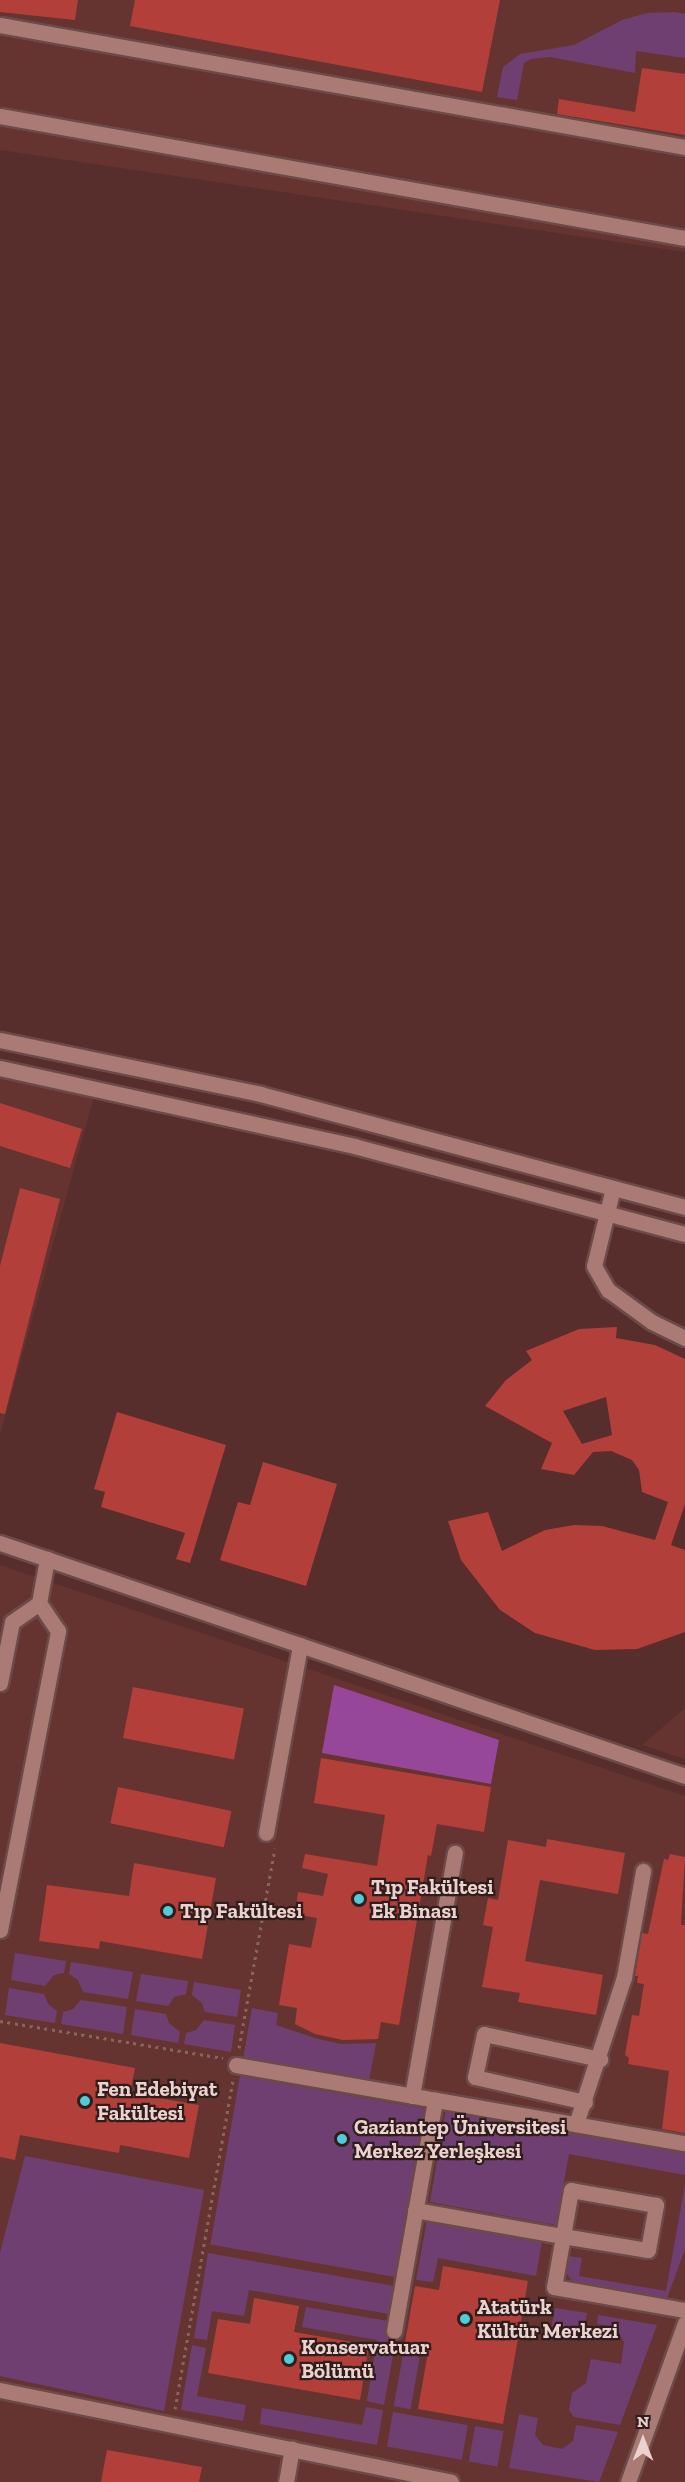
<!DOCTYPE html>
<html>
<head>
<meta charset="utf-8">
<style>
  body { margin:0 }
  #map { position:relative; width:685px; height:2482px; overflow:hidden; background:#572e2b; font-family:"Zilla Slab",serif }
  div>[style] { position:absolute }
  .built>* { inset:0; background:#653430 }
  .green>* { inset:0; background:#703f72; transform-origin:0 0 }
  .forest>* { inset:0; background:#97479a }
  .building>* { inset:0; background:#b33f3b; transform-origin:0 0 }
  .path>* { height:3px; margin-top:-1.5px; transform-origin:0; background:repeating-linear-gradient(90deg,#886461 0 3px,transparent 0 7.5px) }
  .roads { filter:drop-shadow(2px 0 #6c4a48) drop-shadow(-2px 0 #6c4a48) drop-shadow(0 2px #6c4a48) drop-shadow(0 -2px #6c4a48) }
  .minor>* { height:15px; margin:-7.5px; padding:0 7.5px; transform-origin:7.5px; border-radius:7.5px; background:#aa7a75 }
  .dots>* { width:16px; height:16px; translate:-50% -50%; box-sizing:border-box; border:3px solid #2f1d1b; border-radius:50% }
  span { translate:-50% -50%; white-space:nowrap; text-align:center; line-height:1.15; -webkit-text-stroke:4.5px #2f1d1b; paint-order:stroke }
  .poi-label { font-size:21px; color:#ecd2cf; font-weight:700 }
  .left { translate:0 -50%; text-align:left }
  .north { position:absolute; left:613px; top:2410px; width:60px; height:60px; -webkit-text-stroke:4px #2f1d1b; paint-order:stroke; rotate:0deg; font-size:16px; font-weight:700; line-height:24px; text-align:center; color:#ecd2cf }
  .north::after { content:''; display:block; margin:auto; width:21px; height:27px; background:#ecd2cf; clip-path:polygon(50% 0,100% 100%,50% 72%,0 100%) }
</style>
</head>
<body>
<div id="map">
  <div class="built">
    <div style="clip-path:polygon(0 0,685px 0,685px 252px,0 150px)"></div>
    <div style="clip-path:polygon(0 1060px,95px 1093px,0 1435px)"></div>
    <div style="clip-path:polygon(0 1565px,685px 1796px,685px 2482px,0 2482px)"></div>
    <div style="clip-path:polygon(685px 1708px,685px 1759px,642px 1745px)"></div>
  </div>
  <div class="green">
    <div style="clip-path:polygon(674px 12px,685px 14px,685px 58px,636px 51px,635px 73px,550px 57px,531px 59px,524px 63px,517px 100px,497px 97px,503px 67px,520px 54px,574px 45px,622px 20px,647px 13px)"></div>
    <div style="clip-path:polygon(15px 1953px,66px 1961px,64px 1973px,54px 1975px,45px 1986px,11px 1980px)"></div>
    <div style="clip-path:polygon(71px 1962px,133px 1972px,128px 1999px,83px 1992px,78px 1980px,69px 1974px)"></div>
    <div style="clip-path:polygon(141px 1974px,188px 1981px,186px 1994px,174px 1997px,168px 2006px,136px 2001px)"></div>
    <div style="clip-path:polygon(194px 1982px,241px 1990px,237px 2017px,205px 2012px,202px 2003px,192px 1995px)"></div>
    <div style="clip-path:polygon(9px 1988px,44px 1994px,48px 2004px,57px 2011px,55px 2023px,5px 2015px)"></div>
    <div style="clip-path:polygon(81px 2000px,127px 2007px,123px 2034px,61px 2024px,63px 2012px,73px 2009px)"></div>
    <div style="clip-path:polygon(252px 2008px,278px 2013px,276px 2025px,318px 2039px,341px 2044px,376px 2043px,369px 2081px,243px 2059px)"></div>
    <div style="clip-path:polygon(135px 2009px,166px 2014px,169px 2023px,180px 2032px,178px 2043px,131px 2035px)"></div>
    <div style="clip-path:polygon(204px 2020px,235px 2025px,231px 2052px,184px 2044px,186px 2033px,196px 2030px)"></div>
    <div style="left:240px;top:2076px;width:188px;height:171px;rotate:10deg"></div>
    <div style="clip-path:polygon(446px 2108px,685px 2150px,685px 2175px,569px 2154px,556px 2225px,430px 2202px)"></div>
    <div style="clip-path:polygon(25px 2156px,204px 2190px,164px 2411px,0 2376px,0 2253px)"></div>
    <div style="clip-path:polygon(685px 2184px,685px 2249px,666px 2301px,574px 2284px,565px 2271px,568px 2256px,582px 2258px,579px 2276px,666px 2291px)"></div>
    <div style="clip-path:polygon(427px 2220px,542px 2241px,536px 2276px,438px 2258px,433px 2282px,416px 2280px)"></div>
    <div style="clip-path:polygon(208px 2253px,394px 2286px,389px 2314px,249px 2290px,244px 2316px,212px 2311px,207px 2340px,194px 2338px)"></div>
    <div style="clip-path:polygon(306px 2307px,388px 2321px,386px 2331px,397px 2333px,384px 2405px,367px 2401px,377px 2340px,302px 2327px)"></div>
    <div style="clip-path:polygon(555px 2308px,587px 2313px,584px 2332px,574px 2338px,550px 2334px)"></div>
    <div style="clip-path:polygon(598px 2315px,657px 2325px,620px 2425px,574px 2417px,569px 2410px,572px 2393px,586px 2383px,591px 2359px,621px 2364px,624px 2342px,614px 2327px,597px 2324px)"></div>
    <div style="clip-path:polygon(192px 2345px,206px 2348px,197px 2396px,246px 2405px,243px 2421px,181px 2410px)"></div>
    <div style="left:403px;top:2354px;width:17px;height:53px;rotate:10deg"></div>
    <div style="clip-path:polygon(366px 2407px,383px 2410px,377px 2445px,260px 2424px,262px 2408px,362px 2425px)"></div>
    <div style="left:393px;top:2412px;width:76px;height:35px;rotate:10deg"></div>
    <div style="clip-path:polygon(519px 2414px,538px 2418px,535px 2435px,543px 2445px,562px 2449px,573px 2441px,576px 2425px,618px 2432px,599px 2482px,509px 2468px)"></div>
    <div style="left:475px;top:2426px;width:29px;height:36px;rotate:10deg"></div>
  </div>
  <div class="forest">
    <div style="clip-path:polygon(334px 1685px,499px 1740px,491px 1784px,322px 1753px)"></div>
  </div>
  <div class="building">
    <div style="clip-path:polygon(0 0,78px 0,75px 20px,0 12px)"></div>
    <div style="clip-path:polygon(135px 0,500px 0,482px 92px,130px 26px)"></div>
    <div style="clip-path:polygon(642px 68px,685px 74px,685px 135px,557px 114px,559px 99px,635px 112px)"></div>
    <div style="clip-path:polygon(0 1103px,82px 1129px,70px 1168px,0 1146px)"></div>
    <div style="clip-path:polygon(20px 1188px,60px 1199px,5px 1414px,0 1413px,0 1266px)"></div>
    <div style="clip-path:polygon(evenodd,617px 1327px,616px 1338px,655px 1345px,685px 1359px,685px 1504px,671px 1545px,685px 1550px,685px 1632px,637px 1649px,595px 1650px,535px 1633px,500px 1610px,461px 1560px,448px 1521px,488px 1512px,502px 1551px,545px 1530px,574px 1525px,602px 1526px,655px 1540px,668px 1502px,642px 1492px,639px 1470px,632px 1460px,611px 1451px,593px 1452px,574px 1475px,541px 1469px,552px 1443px,485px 1406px,506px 1380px,532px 1360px,526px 1351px,579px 1329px,617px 1327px,606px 1397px,612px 1435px,582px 1444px,563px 1411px,606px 1397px)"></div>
    <div style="clip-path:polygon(117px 1412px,226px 1445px,190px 1563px,176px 1559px,185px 1533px,101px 1507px,105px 1492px,94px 1489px)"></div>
    <div style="clip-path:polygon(263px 1462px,337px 1484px,306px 1586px,220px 1560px,238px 1502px,250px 1505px)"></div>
    <div style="left:133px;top:1687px;width:113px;height:52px;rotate:11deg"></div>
    <div style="clip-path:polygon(321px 1758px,491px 1787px,484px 1832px,437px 1824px,431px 1856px,428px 1855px,399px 2025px,381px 2022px,378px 2039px,343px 2040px,315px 2034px,295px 2024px,297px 2008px,279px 2005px,289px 1944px,311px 1948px,317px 1918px,295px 1914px,298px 1892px,323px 1896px,328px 1874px,302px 1868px,305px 1854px,377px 1866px,385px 1815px,314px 1803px)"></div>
    <div style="left:118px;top:1787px;width:116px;height:37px;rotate:12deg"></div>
    <div style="clip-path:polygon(547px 1839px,625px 1853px,618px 1894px,540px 1880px,525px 1961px,603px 1975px,596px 2015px,518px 2002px,520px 1993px,482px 1987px,493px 1927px,483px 1925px,488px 1898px,498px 1900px,508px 1840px,546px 1847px)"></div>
    <div style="clip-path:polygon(670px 1854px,685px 1857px,681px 1925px,685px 1925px,685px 2133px,662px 2129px,669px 2071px,628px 2064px,629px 2058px,625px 2055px,632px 2015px,639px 2016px,644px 1984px,637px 1983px,638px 1976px,635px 1976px,642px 1933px,648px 1934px,664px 1859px,668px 1860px)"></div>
    <div style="clip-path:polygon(134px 1863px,216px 1878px,202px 1959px,100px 1941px,99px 1949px,39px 1941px,47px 1885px,129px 1896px)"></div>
    <div style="clip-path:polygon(0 2043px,135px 2068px,130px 2093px,199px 2105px,189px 2158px,120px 2145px,119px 2153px,20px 2135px,15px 2160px,0 2157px)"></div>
    <div style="clip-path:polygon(443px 2266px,528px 2281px,503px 2424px,418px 2409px,428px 2352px,404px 2348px,415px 2286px,439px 2290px)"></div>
    <div style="clip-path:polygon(254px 2298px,299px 2306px,294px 2332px,369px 2345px,360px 2400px,208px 2373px,218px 2319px,250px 2324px)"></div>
    <div style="clip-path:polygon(107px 2450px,202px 2467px,199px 2482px,101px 2482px)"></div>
  </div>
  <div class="path">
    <div style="left:0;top:2021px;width:226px;rotate:9.4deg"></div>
    <div style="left:239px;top:2048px;width:203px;rotate:-79.8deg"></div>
    <div style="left:175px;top:2409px;width:333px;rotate:-80deg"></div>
  </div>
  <div class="roads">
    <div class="minor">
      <div style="left:0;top:25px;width:696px;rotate:10.1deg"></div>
      <div style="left:0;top:116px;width:696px;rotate:10.1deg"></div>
      <div style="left:0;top:1040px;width:266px;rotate:11.7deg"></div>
      <div style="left:260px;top:1094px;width:440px;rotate:14.9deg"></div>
      <div style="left:0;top:1068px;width:362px;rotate:12.4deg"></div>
      <div style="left:354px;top:1146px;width:342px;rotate:14.9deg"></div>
      <div style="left:613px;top:1188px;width:80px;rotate:103.7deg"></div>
      <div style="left:594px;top:1266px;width:28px;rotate:60deg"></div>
      <div style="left:608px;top:1290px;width:54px;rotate:36deg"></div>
      <div style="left:652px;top:1322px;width:37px;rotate:26deg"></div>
      <div style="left:0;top:1543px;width:724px;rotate:18.79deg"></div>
      <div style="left:0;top:1683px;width:62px;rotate:-78.9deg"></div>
      <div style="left:12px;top:1622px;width:33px;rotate:-35deg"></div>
      <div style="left:266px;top:1833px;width:191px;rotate:-79.7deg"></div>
      <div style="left:0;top:1930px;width:305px;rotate:-79deg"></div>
      <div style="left:58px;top:1631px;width:34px;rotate:-124deg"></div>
      <div style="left:39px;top:1603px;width:45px;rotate:-79.7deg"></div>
      <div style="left:236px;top:2065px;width:456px;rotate:9.9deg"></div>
      <div style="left:412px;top:2096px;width:247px;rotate:-80deg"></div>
      <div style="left:585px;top:2102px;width:113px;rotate:-167.2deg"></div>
      <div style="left:475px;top:2077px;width:44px;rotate:-78.2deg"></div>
      <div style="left:484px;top:2034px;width:119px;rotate:12.2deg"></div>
      <div style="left:576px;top:2124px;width:155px;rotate:-71.9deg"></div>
      <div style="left:624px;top:1977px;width:108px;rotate:-79.8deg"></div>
      <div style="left:415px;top:2210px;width:150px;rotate:10deg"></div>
      <div style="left:563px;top:2236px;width:86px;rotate:9.4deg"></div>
      <div style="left:648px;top:2250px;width:46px;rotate:-79.9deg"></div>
      <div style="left:656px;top:2205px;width:86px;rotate:-170deg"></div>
      <div style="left:571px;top:2190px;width:47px;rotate:99.9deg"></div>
      <div style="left:563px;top:2236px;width:52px;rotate:100deg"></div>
      <div style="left:554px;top:2287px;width:133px;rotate:10deg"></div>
      <div style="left:394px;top:2331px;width:235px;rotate:-79.9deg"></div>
      <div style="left:0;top:2390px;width:460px;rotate:11.5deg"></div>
      <div style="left:286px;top:2482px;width:34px;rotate:-80deg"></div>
      <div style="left:628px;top:2482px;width:169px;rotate:-70.3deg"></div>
    </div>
  </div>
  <div class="dots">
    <div style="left:359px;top:1899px;background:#52cbd9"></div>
    <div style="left:168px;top:1911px;background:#52cbd9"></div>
    <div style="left:85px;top:2101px;background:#52cbd9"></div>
    <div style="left:342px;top:2139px;background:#52cbd9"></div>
    <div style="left:465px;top:2319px;background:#52cbd9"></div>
    <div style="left:289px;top:2359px;background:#52cbd9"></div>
  </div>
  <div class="poi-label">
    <span class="left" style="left:371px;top:1899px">Tıp Fakültesi<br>Ek Binası</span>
    <span class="left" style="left:180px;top:1911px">Tıp Fakültesi</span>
    <span class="left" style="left:97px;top:2101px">Fen Edebiyat<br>Fakültesi</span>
    <span class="left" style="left:354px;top:2139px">Gaziantep Üniversitesi<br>Merkez Yerleşkesi</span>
    <span class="left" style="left:477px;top:2319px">Atatürk<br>Kültür Merkezi</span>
    <span class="left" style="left:301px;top:2359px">Konservatuar<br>Bölümü</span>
  </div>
  <div class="north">N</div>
</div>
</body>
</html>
